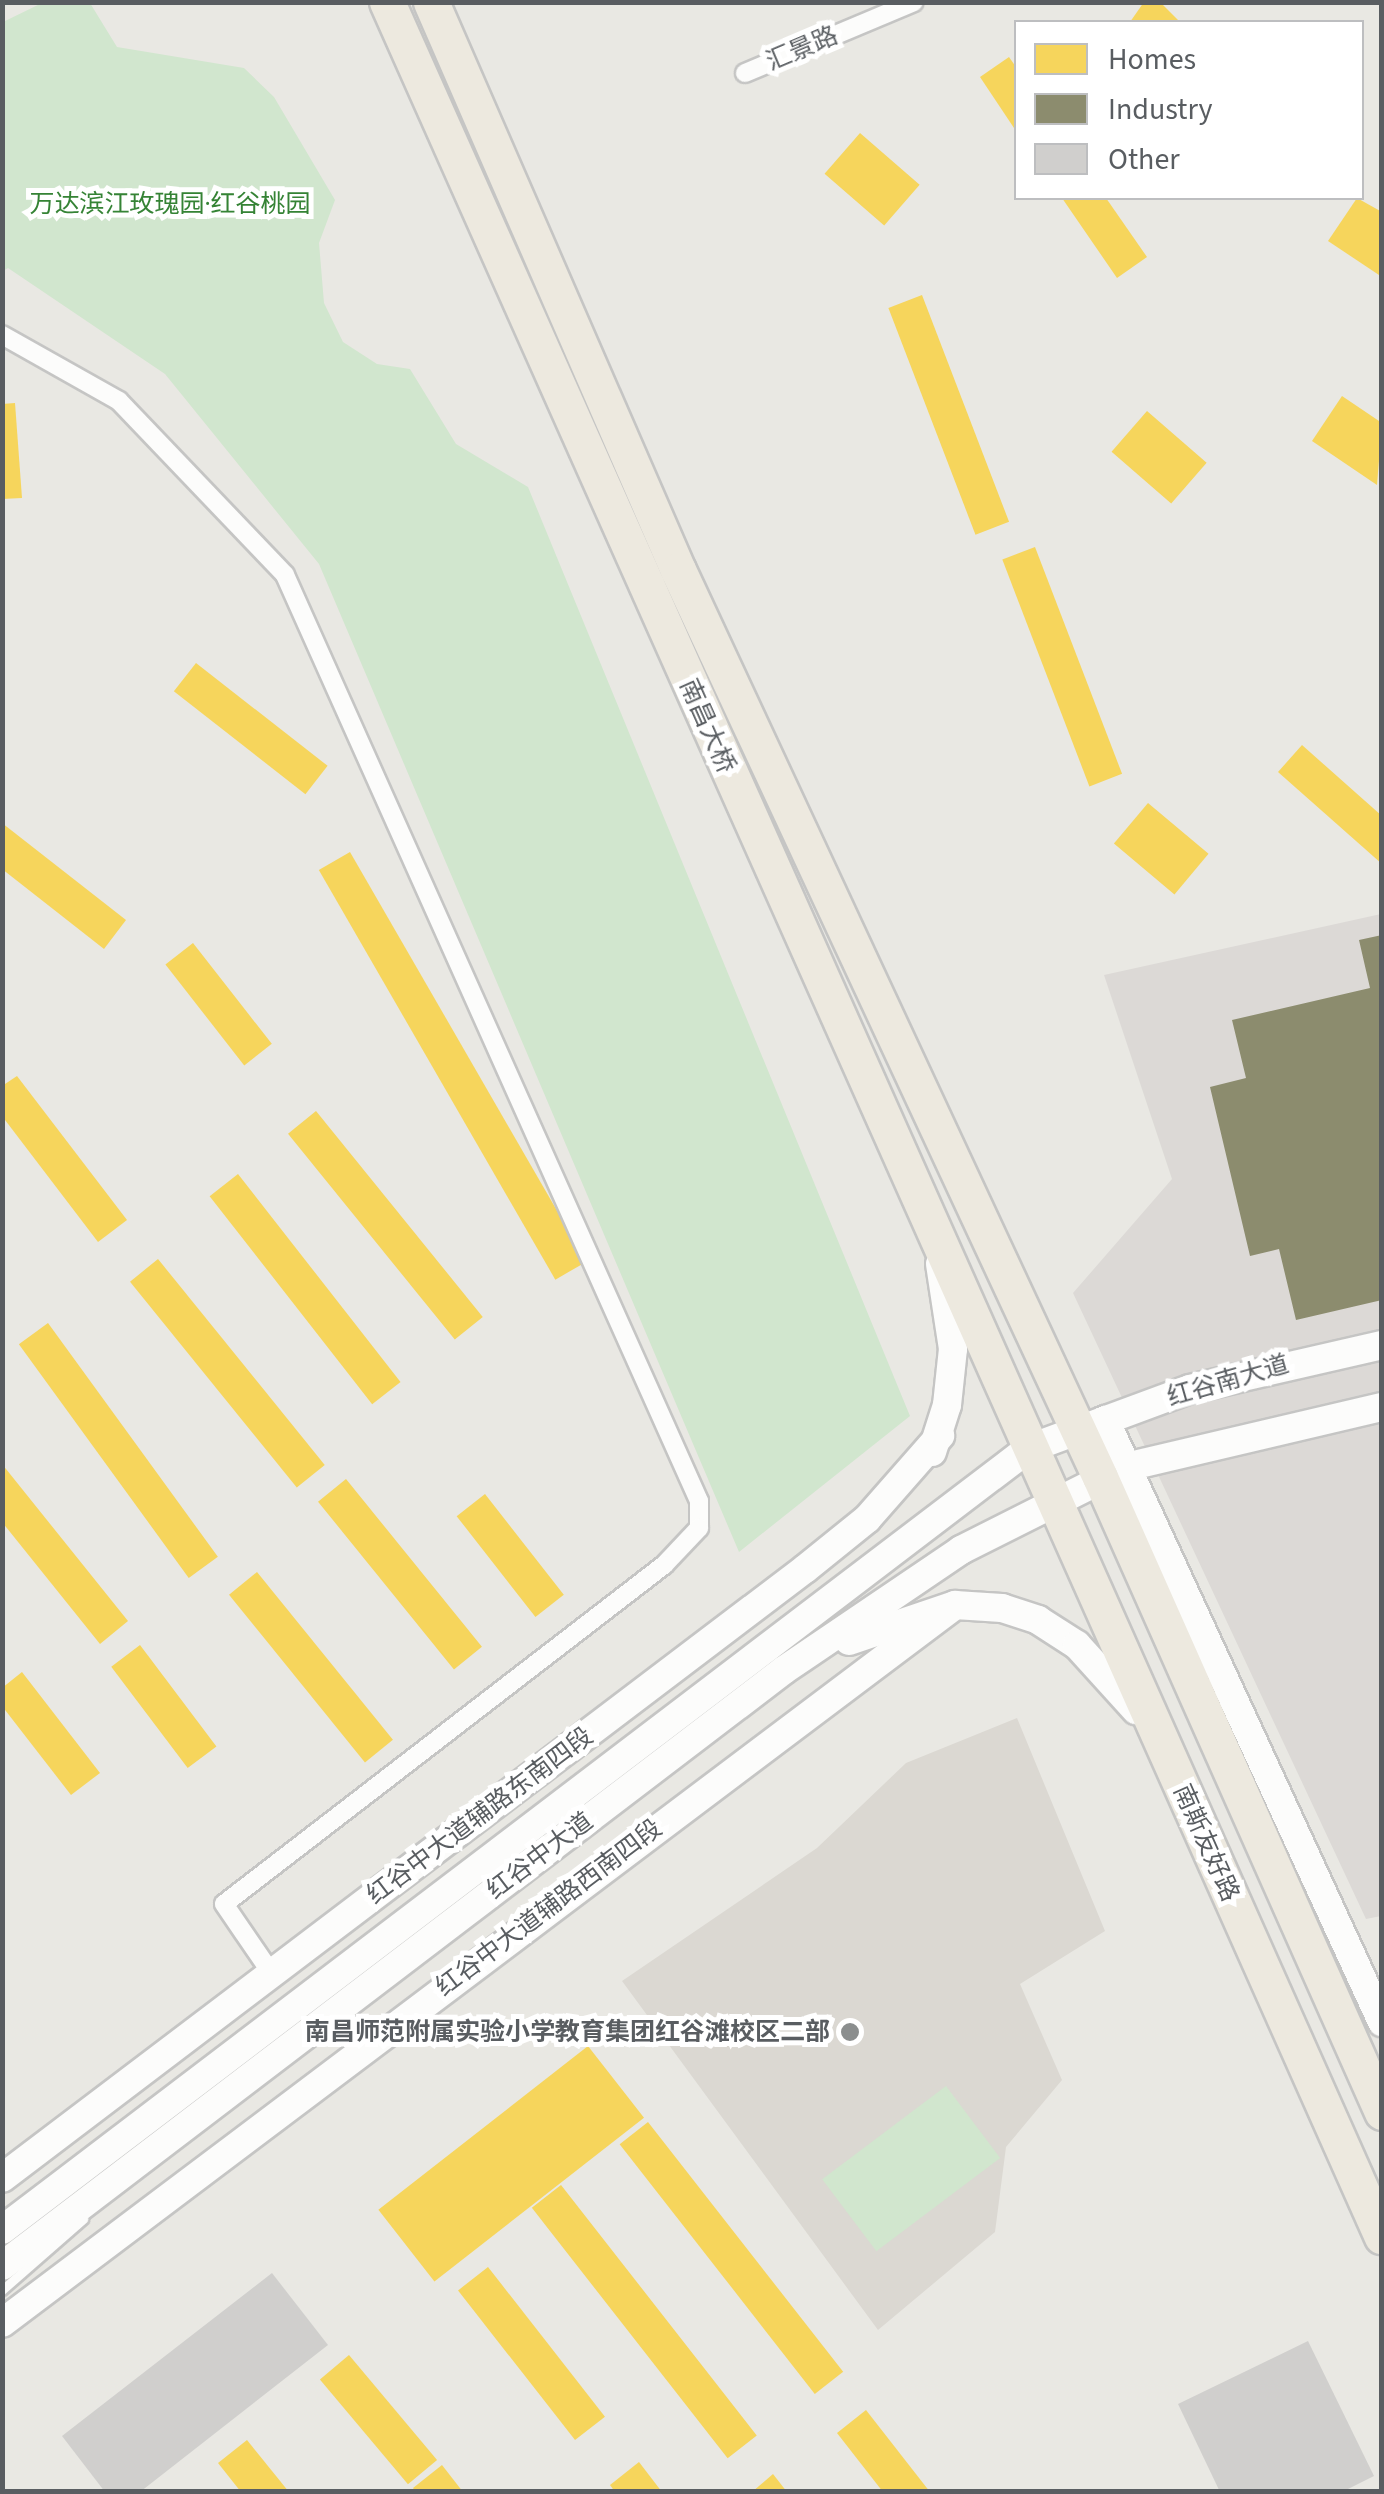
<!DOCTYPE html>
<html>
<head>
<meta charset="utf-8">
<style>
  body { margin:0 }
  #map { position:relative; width:1384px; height:2494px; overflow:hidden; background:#e9e8e3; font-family:"Source Sans 3","Noto Sans SC",sans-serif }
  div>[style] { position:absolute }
  .industrial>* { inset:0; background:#dcd9d6 }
  .education>* { inset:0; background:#dbd8d2 }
  .green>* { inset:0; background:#d1e6ce; transform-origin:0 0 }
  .homes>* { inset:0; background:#f6d55c; transform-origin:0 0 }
  .industry>* { inset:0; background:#8c8c6e }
  .building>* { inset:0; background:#d0cfcd }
  .roads { filter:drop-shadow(2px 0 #c5c5c4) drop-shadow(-2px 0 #c5c5c4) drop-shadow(0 2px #c5c5c4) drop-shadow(0 -2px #c5c5c4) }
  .lane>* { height:9px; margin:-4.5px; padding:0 4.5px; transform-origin:4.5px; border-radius:4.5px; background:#fcfcfb }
  .street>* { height:18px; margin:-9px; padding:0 9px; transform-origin:9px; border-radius:9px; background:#fcfcfb }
  .secondary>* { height:28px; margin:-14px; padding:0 14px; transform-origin:14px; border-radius:14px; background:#fcfcfb }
  .highway>* { height:35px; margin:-17.5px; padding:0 17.5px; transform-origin:17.5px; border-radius:17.5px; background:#ede9df }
  .dots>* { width:28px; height:28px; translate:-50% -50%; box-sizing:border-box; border:5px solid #fff; border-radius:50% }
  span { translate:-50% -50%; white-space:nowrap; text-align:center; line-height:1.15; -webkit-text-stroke:10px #fff; paint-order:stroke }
  .street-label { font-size:25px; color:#595d61 }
  .park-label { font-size:25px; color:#358335 }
  .poi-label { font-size:25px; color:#595d61; font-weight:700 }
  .right { translate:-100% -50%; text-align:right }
  .frame { position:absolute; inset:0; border:5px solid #595d61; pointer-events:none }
  .legend { position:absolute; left:1014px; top:20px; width:350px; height:180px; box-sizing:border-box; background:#fff; border:2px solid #bdbec0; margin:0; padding:12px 18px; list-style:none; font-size:30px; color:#595d61 }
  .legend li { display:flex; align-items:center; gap:20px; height:50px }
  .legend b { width:50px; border:2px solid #bdbec0 }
</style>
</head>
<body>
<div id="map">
  <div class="industrial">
    <div style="clip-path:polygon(1381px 914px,1381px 1916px,1366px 1919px,1073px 1293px,1172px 1179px,1104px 975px)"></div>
  </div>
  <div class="education">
    <div style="clip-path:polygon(1017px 1718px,1105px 1931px,1020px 1984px,1062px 2080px,1006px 2147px,995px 2232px,878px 2330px,622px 1981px,817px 1848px,906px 1763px)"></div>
  </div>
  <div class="green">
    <div style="clip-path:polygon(42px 3px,90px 3px,117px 47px,244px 68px,274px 97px,335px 200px,319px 243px,324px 303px,343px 342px,377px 364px,410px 369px,456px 444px,528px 487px,910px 1416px,739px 1552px,319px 564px,165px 374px,8px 268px,3px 271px,3px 22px)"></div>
    <div style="left:946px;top:2086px;width:90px;height:155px;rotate:53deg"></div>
  </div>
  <div class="homes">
    <div style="clip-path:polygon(1144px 2px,1160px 2px,1180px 22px,1130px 22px)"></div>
    <div style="clip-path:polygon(1009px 57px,1016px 67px,1016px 131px,980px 77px)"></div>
    <div style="left:860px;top:133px;width:79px;height:54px;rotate:41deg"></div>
    <div style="clip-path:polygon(1062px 198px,1106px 198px,1147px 257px,1117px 278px)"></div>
    <div style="clip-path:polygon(1357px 198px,1382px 212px,1382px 277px,1328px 241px)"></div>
    <div style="left:922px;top:295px;width:243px;height:36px;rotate:69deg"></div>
    <div style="clip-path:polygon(1342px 396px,1382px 423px,1377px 485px,1312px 441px)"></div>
    <div style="clip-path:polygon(15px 403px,22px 498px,2px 499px,2px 404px)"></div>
    <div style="left:1147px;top:411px;width:79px;height:54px;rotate:41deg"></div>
    <div style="left:1035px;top:547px;width:243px;height:35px;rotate:69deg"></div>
    <div style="left:196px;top:663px;width:167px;height:36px;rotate:38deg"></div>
    <div style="clip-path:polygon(1302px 745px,1382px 816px,1382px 864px,1278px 772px)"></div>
    <div style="left:1148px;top:803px;width:79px;height:53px;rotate:40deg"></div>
    <div style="clip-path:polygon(2px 823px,126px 920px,104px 949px,2px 869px)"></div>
    <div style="left:350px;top:852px;width:473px;height:36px;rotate:60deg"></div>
    <div style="left:193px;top:943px;width:128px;height:35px;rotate:52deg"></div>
    <div style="clip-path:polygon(17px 1076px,127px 1220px,98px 1242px,2px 1116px,2px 1086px)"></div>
    <div style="left:316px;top:1111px;width:265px;height:36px;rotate:51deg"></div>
    <div style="left:238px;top:1174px;width:264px;height:36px;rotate:52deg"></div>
    <div style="left:158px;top:1259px;width:265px;height:36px;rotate:51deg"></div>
    <div style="left:48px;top:1323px;width:289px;height:36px;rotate:54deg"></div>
    <div style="clip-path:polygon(2px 1464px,128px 1621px,100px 1644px,2px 1522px)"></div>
    <div style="left:346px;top:1479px;width:216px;height:36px;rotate:51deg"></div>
    <div style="left:485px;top:1494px;width:128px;height:36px;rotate:52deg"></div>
    <div style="left:257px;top:1572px;width:216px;height:36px;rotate:51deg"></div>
    <div style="left:140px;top:1645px;width:127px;height:36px;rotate:53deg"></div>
    <div style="clip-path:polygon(22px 1672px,100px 1773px,71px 1795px,2px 1706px,2px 1688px)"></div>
    <div style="left:588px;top:2046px;width:91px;height:266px;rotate:52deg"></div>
    <div style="left:648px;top:2122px;width:317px;height:36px;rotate:52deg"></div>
    <div style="left:561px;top:2185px;width:318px;height:37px;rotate:52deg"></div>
    <div style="left:488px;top:2267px;width:190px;height:38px;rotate:52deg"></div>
    <div style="left:349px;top:2355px;width:137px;height:38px;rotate:50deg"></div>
    <div style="clip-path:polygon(866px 2410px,930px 2492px,883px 2492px,837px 2433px)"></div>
    <div style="clip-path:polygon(247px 2440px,289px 2492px,241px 2492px,218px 2463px)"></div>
    <div style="clip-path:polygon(639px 2462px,662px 2492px,615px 2492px,610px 2485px)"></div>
    <div style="clip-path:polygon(442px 2465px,463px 2492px,416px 2492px,413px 2488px)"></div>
    <div style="clip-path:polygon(773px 2474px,787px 2492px,752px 2492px)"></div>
  </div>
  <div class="industry">
    <div style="clip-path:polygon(1382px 935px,1382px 1300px,1296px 1320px,1279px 1249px,1250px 1256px,1210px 1087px,1246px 1078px,1232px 1020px,1370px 988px,1359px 940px)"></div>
  </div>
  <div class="building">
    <div style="clip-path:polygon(272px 2273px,328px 2345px,140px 2492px,105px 2492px,62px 2436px)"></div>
    <div style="clip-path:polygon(1308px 2341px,1374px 2476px,1342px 2492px,1220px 2492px,1178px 2404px)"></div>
  </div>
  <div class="roads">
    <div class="lane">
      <div style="left:2px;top:2290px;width:108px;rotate:-41.2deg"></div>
    </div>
    <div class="street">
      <div style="left:745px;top:73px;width:183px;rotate:-22.8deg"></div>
      <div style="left:2px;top:335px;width:134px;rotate:29.4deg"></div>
      <div style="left:119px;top:401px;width:240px;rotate:46.3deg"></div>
      <div style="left:285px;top:575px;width:1014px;rotate:65.91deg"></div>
      <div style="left:699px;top:1501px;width:27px;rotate:90deg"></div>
      <div style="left:699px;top:1528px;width:51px;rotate:133.4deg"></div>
      <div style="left:664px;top:1565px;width:555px;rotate:142.39deg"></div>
      <div style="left:224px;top:1904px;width:85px;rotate:55.6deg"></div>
    </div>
    <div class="secondary">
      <div style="left:1105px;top:1420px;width:663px;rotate:65.29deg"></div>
      <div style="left:932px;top:1452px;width:49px;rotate:-72.3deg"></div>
      <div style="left:947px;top:1405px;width:56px;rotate:-83.9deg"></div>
      <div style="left:953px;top:1349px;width:86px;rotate:-98.7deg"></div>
      <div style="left:849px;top:1641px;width:112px;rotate:-18.8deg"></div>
      <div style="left:955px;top:1605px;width:47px;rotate:3.7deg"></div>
      <div style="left:1002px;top:1608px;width:38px;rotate:18deg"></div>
      <div style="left:1038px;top:1620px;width:46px;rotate:32.7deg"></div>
      <div style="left:1077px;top:1645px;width:88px;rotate:47.8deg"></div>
      <div style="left:2px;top:2178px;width:1008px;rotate:-37.18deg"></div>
      <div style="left:805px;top:1569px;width:80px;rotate:-38.9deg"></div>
      <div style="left:867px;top:1519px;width:111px;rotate:-48.7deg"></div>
      <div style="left:2px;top:2230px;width:1289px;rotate:-37.28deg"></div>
      <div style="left:1028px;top:1449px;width:173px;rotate:-20.3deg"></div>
      <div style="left:1190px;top:1389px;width:197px;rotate:-12.9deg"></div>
      <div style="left:2px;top:2266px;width:983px;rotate:-37.31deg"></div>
      <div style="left:784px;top:1670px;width:214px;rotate:-34.1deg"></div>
      <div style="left:961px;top:1550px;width:185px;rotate:-26.7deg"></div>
      <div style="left:1126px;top:1467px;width:263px;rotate:-13.2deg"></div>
      <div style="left:2px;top:2323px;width:1193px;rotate:-36.99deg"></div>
    </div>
    <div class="highway">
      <div style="left:387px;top:2px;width:2446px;rotate:66deg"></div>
      <div style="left:431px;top:2px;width:619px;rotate:66.5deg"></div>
      <div style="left:678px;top:570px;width:1000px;rotate:65.05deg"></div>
      <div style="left:1100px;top:1477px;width:695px;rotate:66.05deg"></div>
    </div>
  </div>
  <div class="dots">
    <div style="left:850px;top:2032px;background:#8b8e8e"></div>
  </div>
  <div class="street-label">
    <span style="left:802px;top:49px;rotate:-23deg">汇景路</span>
    <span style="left:707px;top:726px;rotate:66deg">南昌大桥</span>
    <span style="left:1228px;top:1381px;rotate:-16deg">红谷南大道</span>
    <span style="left:480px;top:1816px;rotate:-37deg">红谷中大道辅路东南四段</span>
    <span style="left:1206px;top:1843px;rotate:66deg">南斯友好路</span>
    <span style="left:540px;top:1856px;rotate:-37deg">红谷中大道</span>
    <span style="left:549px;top:1908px;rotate:-37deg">红谷中大道辅路西南四段</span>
  </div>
  <div class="park-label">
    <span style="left:170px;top:204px">万达滨江玫瑰园·红谷桃园</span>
  </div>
  <div class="poi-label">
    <span class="right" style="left:830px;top:2032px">南昌师范附属实验小学教育集团红谷滩校区二部</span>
  </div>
  <div class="frame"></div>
  <ul class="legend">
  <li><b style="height:28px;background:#f6d55c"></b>Homes</li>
  <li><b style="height:28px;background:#8c8c6e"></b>Industry</li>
  <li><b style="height:28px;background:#d0cfcd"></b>Other</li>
  </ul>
</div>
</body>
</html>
